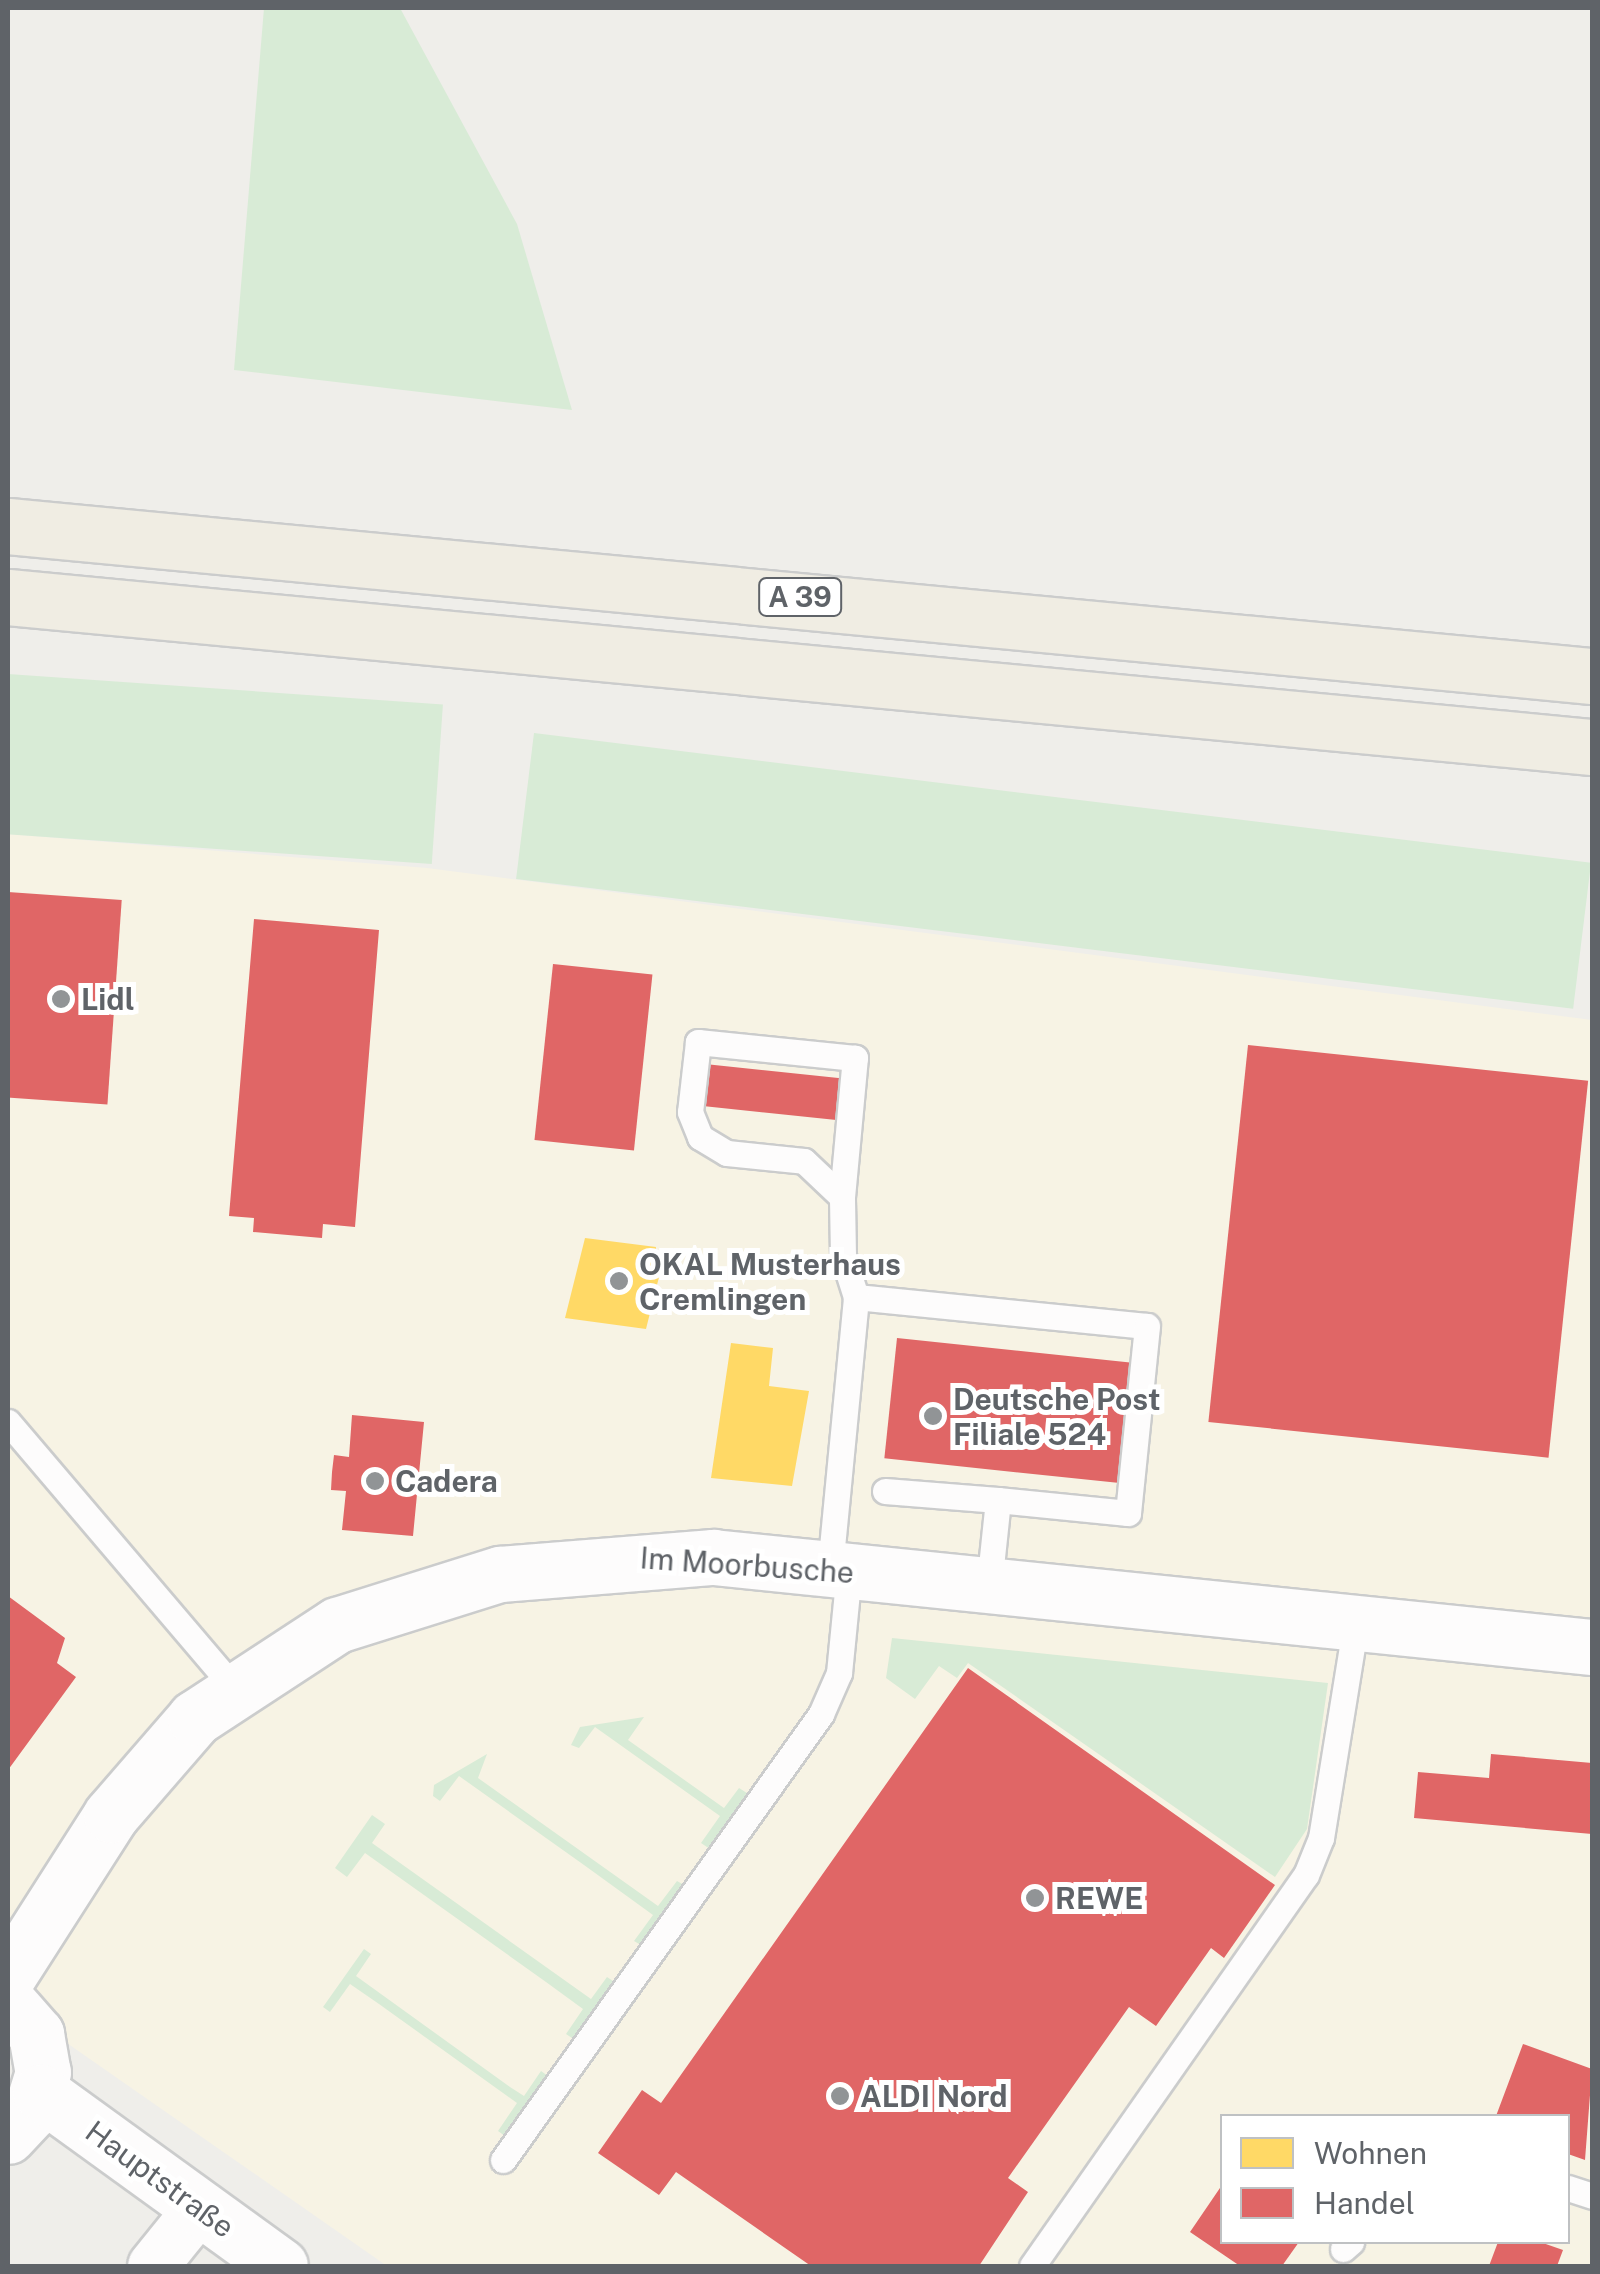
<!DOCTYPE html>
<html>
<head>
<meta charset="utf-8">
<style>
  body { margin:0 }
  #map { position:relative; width:1600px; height:2274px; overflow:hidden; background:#efeeea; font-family:"Public Sans",sans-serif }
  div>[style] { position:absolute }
  .commercial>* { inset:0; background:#f7f3e4 }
  .green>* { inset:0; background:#d8ebd6; transform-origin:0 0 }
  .homes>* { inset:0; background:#ffd966 }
  .shops>* { inset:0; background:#e06666; transform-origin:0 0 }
  .roads { filter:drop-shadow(2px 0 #cbcccc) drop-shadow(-2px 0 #cbcccc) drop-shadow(0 2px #cbcccc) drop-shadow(0 -2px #cbcccc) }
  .lane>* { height:25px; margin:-12.5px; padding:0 12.5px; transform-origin:12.5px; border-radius:12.5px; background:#fdfcfc }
  .street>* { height:50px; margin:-25px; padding:0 25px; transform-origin:25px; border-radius:25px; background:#fdfcfc }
  .secondary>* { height:55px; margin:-27.5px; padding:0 27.5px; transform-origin:27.5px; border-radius:27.5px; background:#fdfcfc }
  .highway>* { height:55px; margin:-27.5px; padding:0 27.5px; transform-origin:27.5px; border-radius:27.5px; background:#f0ede3 }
  .dots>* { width:28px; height:28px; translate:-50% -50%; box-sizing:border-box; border:5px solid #fff; border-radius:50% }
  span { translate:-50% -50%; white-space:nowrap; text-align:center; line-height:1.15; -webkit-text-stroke:10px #fff; paint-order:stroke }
  .shield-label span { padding:2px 8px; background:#fff; border:2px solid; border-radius:8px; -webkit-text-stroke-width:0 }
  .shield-label { font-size:28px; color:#5f6368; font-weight:700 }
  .poi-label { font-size:30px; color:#5f6368; font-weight:700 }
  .left { translate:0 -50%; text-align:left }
  .street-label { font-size:30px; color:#5f6368 }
  .frame { position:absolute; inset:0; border:10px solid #5f6368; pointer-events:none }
  .legend { position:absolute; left:1220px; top:2114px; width:350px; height:130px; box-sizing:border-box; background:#fff; border:2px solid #bfc1c3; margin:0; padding:12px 18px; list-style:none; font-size:30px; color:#5f6368 }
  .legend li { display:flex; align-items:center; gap:20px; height:50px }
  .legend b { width:50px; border:2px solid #bfc1c3 }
</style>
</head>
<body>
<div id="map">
  <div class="commercial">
    <div style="clip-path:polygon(evenodd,8px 834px,427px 868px,1592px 1020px,1592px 2266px,387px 2266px,8px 2002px,8px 834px,1222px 2116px,1568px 2116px,1568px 2242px,1222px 2242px,1222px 2116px)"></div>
  </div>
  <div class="green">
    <div style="clip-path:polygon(264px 8px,400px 8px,517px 224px,572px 410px,234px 370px)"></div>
    <div style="left:8px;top:674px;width:436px;height:160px;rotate:4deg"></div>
    <div style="left:534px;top:733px;width:1065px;height:147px;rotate:7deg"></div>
    <div style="clip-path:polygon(892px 1638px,1328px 1683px,1307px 1829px,1275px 1877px,968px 1663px,957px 1678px,939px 1666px,915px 1699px,886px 1678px)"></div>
    <div style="clip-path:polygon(644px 1717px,628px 1740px,724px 1808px,739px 1788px,750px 1795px,710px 1849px,701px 1843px,720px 1816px,595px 1727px,579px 1748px,571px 1745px,580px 1727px)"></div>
    <div style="clip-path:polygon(487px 1754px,478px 1778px,658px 1906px,677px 1881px,684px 1885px,641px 1945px,634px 1941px,653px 1915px,584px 1865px,459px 1776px,440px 1801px,433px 1796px,434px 1785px)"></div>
    <div style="clip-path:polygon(372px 1815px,385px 1824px,372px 1843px,591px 1999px,607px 1977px,616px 1983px,575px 2040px,566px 2034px,583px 2009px,546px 1982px,365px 1853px,347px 1877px,335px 1868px)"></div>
    <div style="clip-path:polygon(364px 1949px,371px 1954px,356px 1976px,510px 2087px,524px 2096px,541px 2071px,548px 2076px,505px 2136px,498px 2131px,517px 2103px,379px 2004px,350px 1984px,330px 2012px,323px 2007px)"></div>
  </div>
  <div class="homes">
    <div style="clip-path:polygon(585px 1238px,656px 1247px,652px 1272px,660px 1273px,646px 1329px,565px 1318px)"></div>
    <div style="clip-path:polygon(731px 1343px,773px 1348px,769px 1386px,809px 1391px,792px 1486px,711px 1478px)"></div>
  </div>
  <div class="shops">
    <div style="left:8px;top:892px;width:114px;height:205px;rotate:4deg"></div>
    <div style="clip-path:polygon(254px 919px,379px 930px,355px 1227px,323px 1224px,322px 1238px,253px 1232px,254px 1218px,229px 1216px)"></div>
    <div style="left:553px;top:964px;width:100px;height:177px;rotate:6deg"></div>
    <div style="left:1248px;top:1045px;width:342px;height:379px;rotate:6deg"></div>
    <div style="left:686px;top:1062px;width:158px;height:42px;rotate:6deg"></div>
    <div style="left:897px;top:1338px;width:239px;height:121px;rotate:6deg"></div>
    <div style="clip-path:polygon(352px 1415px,424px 1422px,413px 1536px,342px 1530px,346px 1491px,331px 1490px,332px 1472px,334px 1455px,349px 1457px)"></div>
    <div style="clip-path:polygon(8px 1596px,65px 1638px,57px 1663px,76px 1677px,8px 1770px)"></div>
    <div style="clip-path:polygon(968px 1668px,1275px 1885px,1224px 1958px,1211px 1948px,1156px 2026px,1129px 2007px,1008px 2178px,1028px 2192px,979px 2266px,811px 2266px,676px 2172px,659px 2195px,598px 2153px,642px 2090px,661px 2103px)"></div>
    <div style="clip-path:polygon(1491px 1754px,1592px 1763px,1592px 1834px,1414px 1818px,1418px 1772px,1489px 1778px)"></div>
    <div style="clip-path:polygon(1523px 2044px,1592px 2069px,1585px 2160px,1568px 2154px,1568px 2116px,1496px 2116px)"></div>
    <div style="clip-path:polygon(1222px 2185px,1222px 2242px,1299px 2242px,1282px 2266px,1240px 2266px,1190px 2232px)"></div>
    <div style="clip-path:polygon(1498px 2242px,1540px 2242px,1563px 2250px,1557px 2266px,1489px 2266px)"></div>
  </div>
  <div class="roads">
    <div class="lane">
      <div style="left:856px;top:1297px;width:292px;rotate:5.7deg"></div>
      <div style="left:1147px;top:1326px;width:188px;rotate:95.8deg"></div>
      <div style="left:1128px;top:1513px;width:131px;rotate:-174.3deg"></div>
      <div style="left:998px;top:1500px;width:85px;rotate:96deg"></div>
      <div style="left:8px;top:1422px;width:349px;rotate:49.6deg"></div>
      <div style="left:885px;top:1491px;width:113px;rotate:4.6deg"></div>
      <div style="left:830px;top:1568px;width:272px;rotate:-84.5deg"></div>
      <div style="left:856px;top:1297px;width:43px;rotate:-107.6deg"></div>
      <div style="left:843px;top:1256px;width:59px;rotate:-91deg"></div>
      <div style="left:842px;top:1197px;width:140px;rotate:-84.7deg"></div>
      <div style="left:855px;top:1058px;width:158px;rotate:-174.2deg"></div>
      <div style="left:698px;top:1042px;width:70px;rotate:96.5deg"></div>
      <div style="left:690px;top:1112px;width:27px;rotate:68deg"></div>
      <div style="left:700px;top:1137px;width:31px;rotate:31deg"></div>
      <div style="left:727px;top:1153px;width:77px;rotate:5.9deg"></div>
      <div style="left:804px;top:1161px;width:52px;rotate:43.5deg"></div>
      <div style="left:503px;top:2160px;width:548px;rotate:-54.51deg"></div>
      <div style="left:821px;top:1714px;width:45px;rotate:-66.3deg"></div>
      <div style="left:839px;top:1673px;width:102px;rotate:-84.4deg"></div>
      <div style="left:1568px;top:2188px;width:25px;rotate:18deg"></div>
      <div style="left:1343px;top:2249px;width:11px;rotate:-41deg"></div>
      <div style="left:1032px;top:2266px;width:477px;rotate:-55deg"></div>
      <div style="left:1306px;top:1875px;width:40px;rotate:-68deg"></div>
      <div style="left:1321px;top:1838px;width:218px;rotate:-80.8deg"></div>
    </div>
    <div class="street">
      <div style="left:153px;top:2266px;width:73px;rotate:-51.1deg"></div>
    </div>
    <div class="secondary">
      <div style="left:8px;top:1976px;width:191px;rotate:-57.4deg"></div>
      <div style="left:111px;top:1815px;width:128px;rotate:-49.1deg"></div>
      <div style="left:195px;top:1718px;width:170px;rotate:-33.2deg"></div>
      <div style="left:337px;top:1625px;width:171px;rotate:-17.4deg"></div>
      <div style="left:500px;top:1574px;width:214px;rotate:-4.6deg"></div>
      <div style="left:713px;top:1557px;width:884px;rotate:5.85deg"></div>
      <div style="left:8px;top:2002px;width:43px;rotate:48.8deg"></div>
      <div style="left:36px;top:2034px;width:39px;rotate:80deg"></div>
      <div style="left:43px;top:2072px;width:41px;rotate:107.1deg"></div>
      <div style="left:31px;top:2111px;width:34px;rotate:133deg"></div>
      <div style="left:40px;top:2092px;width:296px;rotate:35.9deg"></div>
    </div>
    <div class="highway">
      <div style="left:8px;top:526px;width:1591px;rotate:5.41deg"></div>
      <div style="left:8px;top:597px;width:1591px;rotate:5.41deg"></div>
    </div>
  </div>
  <div class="dots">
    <div style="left:61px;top:999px;background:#919496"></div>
    <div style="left:619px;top:1281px;background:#919496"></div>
    <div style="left:933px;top:1416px;background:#919496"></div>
    <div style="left:375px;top:1481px;background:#919496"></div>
    <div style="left:1035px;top:1898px;background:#919496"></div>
    <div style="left:840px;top:2096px;background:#919496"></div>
  </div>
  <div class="shield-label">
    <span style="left:800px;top:597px">A 39</span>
  </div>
  <div class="poi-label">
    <span class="left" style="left:81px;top:999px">Lidl</span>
    <span class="left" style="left:639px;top:1281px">OKAL Musterhaus<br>Cremlingen</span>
    <span class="left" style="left:953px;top:1416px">Deutsche Post<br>Filiale 524</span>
    <span class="left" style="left:395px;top:1481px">Cadera</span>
    <span class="left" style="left:1055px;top:1898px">REWE</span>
    <span class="left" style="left:860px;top:2096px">ALDI Nord</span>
  </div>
  <div class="street-label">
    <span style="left:747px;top:1565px;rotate:4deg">Im Moorbusche</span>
    <span style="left:160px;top:2179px;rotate:36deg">Hauptstraße</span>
  </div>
  <div class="frame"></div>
  <ul class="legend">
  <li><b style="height:28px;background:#ffd966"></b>Wohnen</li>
  <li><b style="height:28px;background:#e06666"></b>Handel</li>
  </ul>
</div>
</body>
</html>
